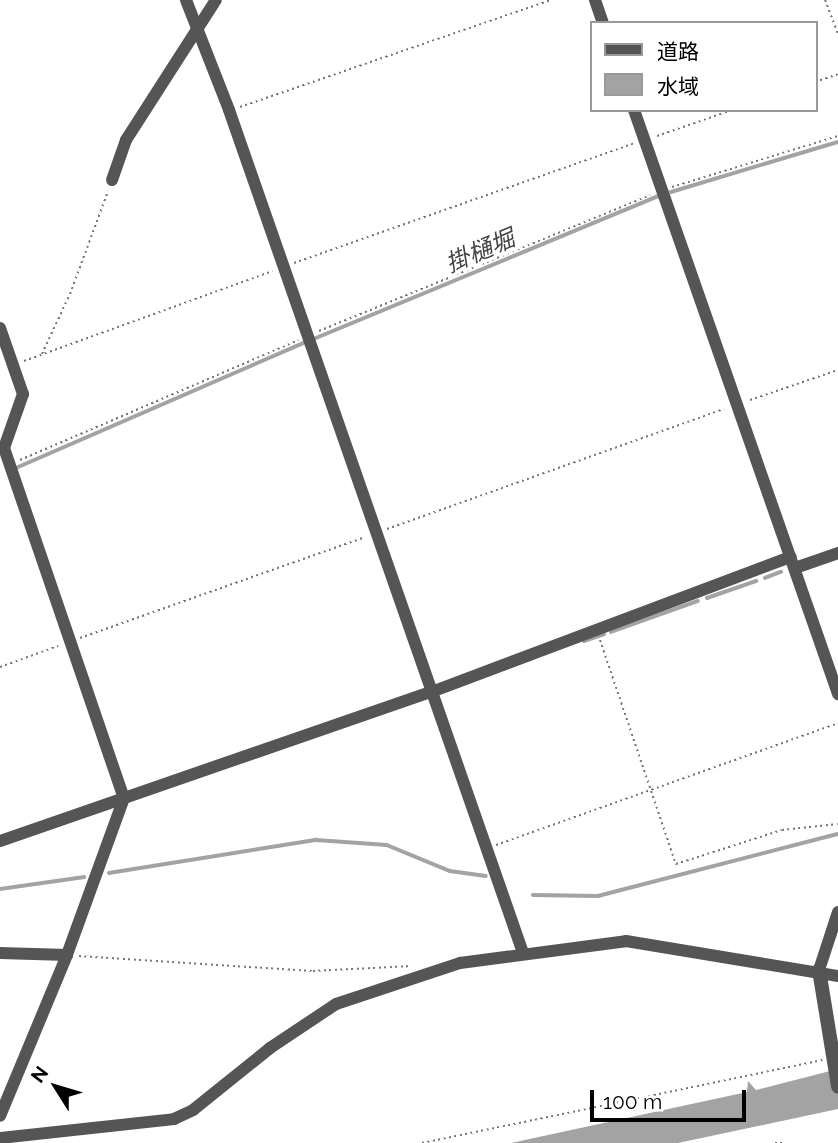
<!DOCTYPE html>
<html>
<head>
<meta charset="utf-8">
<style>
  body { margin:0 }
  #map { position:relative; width:838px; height:1143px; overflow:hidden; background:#fff; font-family:Raleway,"Noto Sans JP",sans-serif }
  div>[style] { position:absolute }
  .water>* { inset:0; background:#a3a3a3 }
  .stream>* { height:3.5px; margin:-1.75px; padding:0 1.75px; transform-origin:1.75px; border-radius:1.75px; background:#a3a3a3 }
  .path>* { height:2px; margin-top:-1px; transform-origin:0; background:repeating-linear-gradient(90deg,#777 0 2px,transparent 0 5.5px) }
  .minor>* { height:12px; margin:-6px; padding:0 6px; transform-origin:6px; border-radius:6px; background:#555 }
  .tertiary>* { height:14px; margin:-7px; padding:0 7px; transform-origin:7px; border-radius:7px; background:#555 }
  span { translate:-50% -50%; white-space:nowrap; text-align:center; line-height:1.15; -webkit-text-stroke:7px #fff; paint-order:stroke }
  .water-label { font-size:24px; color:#444; font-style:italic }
  .legend { position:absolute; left:590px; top:21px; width:228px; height:91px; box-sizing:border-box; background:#fff; border:2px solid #999; margin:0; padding:9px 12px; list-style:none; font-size:21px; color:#000 }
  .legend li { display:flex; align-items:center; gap:14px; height:35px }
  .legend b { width:35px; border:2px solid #999 }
  .north { position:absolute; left:21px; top:1052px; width:70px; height:70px; -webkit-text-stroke:5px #fff; paint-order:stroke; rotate:307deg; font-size:19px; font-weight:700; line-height:28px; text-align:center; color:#000 }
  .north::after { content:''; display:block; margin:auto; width:24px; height:32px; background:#000; clip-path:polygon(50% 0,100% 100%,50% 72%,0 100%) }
  .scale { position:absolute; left:590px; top:1090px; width:156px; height:32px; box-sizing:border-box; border:4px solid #000; border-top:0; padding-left:9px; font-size:21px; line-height:24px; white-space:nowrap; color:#000; -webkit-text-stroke:5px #fff; paint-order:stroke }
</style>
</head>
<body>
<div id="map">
  <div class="water">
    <div style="clip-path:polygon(838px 1069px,838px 1109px,678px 1143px,511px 1143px,747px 1092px,748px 1081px,756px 1090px)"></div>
  </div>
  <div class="stream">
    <div style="left:671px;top:192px;width:174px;rotate:-16.7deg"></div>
    <div style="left:316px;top:338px;width:370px;rotate:-22.5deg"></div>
    <div style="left:16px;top:468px;width:314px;rotate:-23.5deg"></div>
    <div style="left:765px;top:578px;width:17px;rotate:-21deg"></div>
    <div style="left:707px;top:598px;width:52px;rotate:-19.1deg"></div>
    <div style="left:611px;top:632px;width:92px;rotate:-19.6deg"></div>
    <div style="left:584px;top:641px;width:21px;rotate:-19deg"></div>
    <div style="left:109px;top:873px;width:210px;rotate:-9.1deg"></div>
    <div style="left:316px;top:840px;width:71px;rotate:4deg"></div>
    <div style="left:387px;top:845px;width:68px;rotate:22.4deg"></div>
    <div style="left:450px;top:871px;width:36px;rotate:8deg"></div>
    <div style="left:0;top:889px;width:85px;rotate:-8.1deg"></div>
    <div style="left:533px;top:895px;width:65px;rotate:0.9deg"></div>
    <div style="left:598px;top:896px;width:247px;rotate:-14.5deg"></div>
  </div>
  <div class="path">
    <div style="left:825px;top:0;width:36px;rotate:69deg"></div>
    <div style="left:815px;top:82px;width:24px;rotate:-19deg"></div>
    <div style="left:240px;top:107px;width:328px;rotate:-19deg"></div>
    <div style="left:657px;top:136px;width:79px;rotate:-19.1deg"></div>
    <div style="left:672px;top:187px;width:174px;rotate:-17.1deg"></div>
    <div style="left:294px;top:263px;width:361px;rotate:-19.4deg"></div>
    <div style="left:319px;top:331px;width:358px;rotate:-22.3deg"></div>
    <div style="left:42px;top:354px;width:66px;rotate:-65deg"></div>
    <div style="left:70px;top:294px;width:110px;rotate:-69.7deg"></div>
    <div style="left:24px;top:361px;width:264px;rotate:-19.9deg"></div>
    <div style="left:750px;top:400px;width:93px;rotate:-18.8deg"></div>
    <div style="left:20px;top:460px;width:303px;rotate:-23.3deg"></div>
    <div style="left:387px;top:529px;width:358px;rotate:-19.6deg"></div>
    <div style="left:80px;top:638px;width:302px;rotate:-19.5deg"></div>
    <div style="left:600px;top:640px;width:237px;rotate:71.3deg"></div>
    <div style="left:676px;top:864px;width:111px;rotate:-17.8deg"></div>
    <div style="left:782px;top:830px;width:56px;rotate:-6.1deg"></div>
    <div style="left:0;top:667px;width:62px;rotate:-19.9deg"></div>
    <div style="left:496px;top:845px;width:363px;rotate:-19.6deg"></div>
    <div style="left:79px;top:956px;width:234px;rotate:3.7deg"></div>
    <div style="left:313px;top:971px;width:99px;rotate:-2.9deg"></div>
    <div style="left:422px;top:1143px;width:409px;rotate:-11.7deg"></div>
    <div style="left:775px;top:1143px;width:8px"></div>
  </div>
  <div class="minor">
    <div style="left:186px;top:0;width:118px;rotate:68.6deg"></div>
    <div style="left:229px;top:110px;width:893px;rotate:70.77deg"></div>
    <div style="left:595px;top:0;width:24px;rotate:71deg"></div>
    <div style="left:634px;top:110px;width:619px;rotate:70.74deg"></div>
    <div style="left:112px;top:180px;width:42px;rotate:-70.7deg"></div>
    <div style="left:126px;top:140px;width:166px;rotate:-57.3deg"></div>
    <div style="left:0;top:328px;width:70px;rotate:70.8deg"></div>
    <div style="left:23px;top:394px;width:57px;rotate:109.4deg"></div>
    <div style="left:4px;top:448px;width:370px;rotate:71.1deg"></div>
    <div style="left:124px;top:798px;width:167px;rotate:110deg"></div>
    <div style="left:67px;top:955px;width:174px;rotate:112.6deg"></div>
    <div style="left:795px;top:568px;width:46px;rotate:-19.2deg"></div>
    <div style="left:0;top:841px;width:459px;rotate:-19.1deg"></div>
    <div style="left:434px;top:691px;width:381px;rotate:-20.6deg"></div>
    <div style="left:0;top:953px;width:67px;rotate:1.7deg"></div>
    <div style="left:819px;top:970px;width:61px;rotate:-71.9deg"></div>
    <div style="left:0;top:1138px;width:175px;rotate:-6.2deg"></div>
    <div style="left:174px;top:1119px;width:21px;rotate:-25deg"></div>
    <div style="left:193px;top:1110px;width:99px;rotate:-38.8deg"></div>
    <div style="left:270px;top:1048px;width:79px;rotate:-33.7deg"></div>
    <div style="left:336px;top:1004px;width:131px;rotate:-18.3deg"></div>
    <div style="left:460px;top:963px;width:167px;rotate:-7.5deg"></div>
    <div style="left:626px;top:941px;width:215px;rotate:9.4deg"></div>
  </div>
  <div class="tertiary">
    <div style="left:819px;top:970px;width:118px;rotate:80.7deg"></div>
  </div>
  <div class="water-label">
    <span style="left:480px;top:251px;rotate:-23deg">掛樋堀</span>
  </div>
  <ul class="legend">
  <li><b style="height:9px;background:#555"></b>道路</li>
  <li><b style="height:19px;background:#a3a3a3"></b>水域</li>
  </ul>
  <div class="north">N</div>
  <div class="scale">100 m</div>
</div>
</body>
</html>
